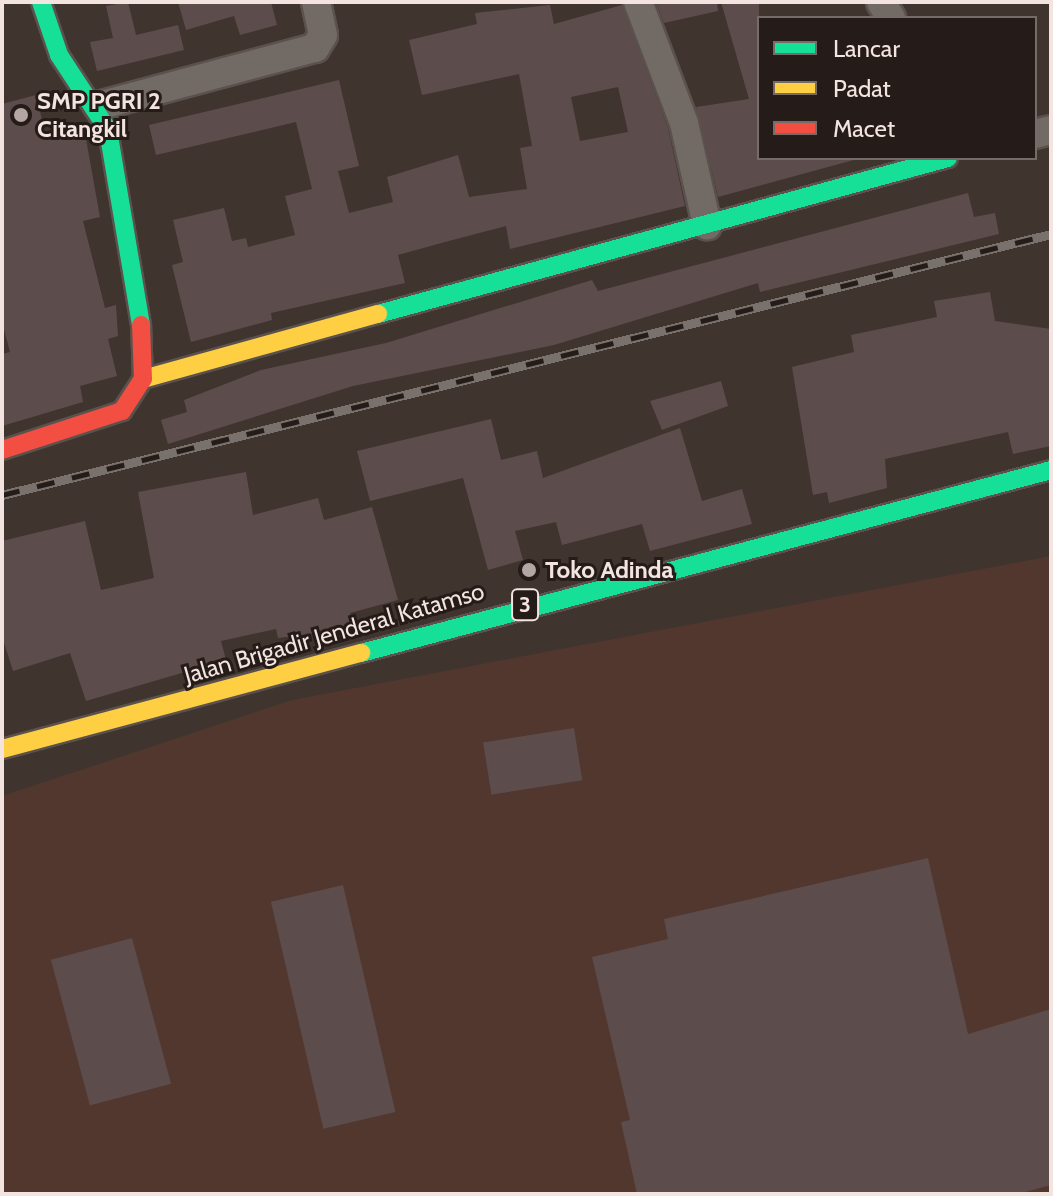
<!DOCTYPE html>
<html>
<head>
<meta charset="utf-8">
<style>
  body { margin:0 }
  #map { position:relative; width:1053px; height:1196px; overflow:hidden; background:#40342f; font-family:Cabin,sans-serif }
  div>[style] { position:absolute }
  .built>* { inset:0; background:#51372e }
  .building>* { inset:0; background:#5d4c4c; transform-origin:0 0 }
  .roads { filter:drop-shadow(2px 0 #5b514d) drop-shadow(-2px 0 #5b514d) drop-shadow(0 2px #5b514d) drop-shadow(0 -2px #5b514d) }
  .street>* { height:28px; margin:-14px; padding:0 14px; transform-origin:14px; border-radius:14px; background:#726a64 }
  .fast>* { height:18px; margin:-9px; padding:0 9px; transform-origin:9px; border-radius:9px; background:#16e098 }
  .slow>* { height:18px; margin:-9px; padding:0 9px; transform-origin:9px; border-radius:9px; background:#ffcf43 }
  .jam>* { height:18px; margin:-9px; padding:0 9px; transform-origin:9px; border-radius:9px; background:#f24e42 }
  .rail>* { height:9px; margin-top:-4.5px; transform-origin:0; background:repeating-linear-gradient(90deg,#251b18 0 18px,#79716c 0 36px); box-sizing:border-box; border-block:2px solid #79716c }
  .dots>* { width:22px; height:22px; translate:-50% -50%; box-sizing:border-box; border:4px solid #251b18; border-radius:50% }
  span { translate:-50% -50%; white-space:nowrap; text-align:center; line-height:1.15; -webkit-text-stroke:6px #251b18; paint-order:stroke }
  .shield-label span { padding:2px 6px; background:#251b18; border:2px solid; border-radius:6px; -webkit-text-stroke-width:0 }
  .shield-label { font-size:22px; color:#f3e4e0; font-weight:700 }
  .poi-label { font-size:24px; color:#f3e4e0; font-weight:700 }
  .left { translate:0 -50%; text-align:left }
  .street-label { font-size:24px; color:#f3e4e0 }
  .frame { position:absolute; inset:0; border:4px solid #f3e4e0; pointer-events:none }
  .legend { position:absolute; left:757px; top:16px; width:280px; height:144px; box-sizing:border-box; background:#251b18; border:2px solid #776b68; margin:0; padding:10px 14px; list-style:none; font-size:24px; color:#f3e4e0 }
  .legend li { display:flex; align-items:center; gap:16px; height:40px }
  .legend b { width:40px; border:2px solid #776b68 }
</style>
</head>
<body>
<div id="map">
  <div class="built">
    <div style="clip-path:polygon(1051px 556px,1051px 1194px,2px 1194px,2px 796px,292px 700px)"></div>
  </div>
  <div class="building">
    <div style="clip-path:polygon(128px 2px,136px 35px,178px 25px,184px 50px,97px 71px,90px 42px,113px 38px,106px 6px)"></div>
    <div style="clip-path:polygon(178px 2px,271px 2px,277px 25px,240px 35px,234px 16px,186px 30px)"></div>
    <div style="clip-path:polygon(656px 2px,717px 2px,718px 11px,664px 23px)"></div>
    <div style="clip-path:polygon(721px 2px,759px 2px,759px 158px,861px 158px,718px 197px,696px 107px,749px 99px)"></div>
    <div style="clip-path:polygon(evenodd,550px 5px,554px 24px,622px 5px,668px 128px,685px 206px,510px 249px,506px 226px,445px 242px,398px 255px,405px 283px,271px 313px,272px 320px,191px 342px,172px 265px,183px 262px,173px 220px,224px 208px,232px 241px,246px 238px,248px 247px,295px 235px,285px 196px,312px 189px,296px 122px,156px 155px,149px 125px,339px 80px,359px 166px,338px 171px,349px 213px,393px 202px,387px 177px,458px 155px,469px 197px,527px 189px,520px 148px,532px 146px,519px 74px,422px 95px,409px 40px,477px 24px,475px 13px,550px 5px,618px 87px,628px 132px,580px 141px,571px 97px,618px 87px)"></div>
    <div style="clip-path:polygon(36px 95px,45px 132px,77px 125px,86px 139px,100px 217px,83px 221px,105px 308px,116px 305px,118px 336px,108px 339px,117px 376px,80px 386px,83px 402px,2px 426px,2px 354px,10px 352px,2px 322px,2px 104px)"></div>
    <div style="clip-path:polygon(968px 193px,974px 217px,995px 213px,999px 234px,760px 292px,758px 283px,554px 345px,353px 386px,168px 444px,161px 420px,187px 412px,184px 400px,261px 370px,386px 343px,592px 280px,598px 291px)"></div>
    <div style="clip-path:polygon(990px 292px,995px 321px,1051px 329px,1051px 446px,1013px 454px,1008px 432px,885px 459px,887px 488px,829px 503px,827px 492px,813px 495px,792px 367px,854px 352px,851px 335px,937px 317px,934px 301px)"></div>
    <div style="clip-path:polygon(721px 381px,728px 406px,662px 430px,650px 401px)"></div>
    <div style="clip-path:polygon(491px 419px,501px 460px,537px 451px,543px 478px,680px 428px,702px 501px,742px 489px,752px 524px,650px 551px,642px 524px,562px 545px,556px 522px,515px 531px,523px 560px,488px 570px,463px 478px,370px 501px,357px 451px)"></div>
    <div style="clip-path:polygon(246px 472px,253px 515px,318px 498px,324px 520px,372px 507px,398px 600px,350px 613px,353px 624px,326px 632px,278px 638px,276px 629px,221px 641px,226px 660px,86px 701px,70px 653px,13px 671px,2px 636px,2px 541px,85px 521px,101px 590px,154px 578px,138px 492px)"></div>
    <div style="left:574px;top:728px;width:53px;height:92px;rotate:81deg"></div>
    <div style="clip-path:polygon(928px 858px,968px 1034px,1051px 1009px,1051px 1185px,1018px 1194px,637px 1194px,621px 1122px,630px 1120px,592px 957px,668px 939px,664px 919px)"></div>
    <div style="left:343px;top:885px;width:233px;height:74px;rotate:77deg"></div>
    <div style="left:132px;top:938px;width:151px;height:84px;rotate:75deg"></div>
  </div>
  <div class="roads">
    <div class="street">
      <div style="left:638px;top:2px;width:129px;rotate:69.2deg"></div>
      <div style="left:684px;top:123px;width:105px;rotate:77.3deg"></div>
      <div style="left:881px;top:2px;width:19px;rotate:58deg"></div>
      <div style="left:98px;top:106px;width:225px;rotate:-15deg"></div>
      <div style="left:315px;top:48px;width:15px;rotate:-58deg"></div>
      <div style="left:323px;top:35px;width:34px;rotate:-102deg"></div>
      <div style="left:1035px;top:134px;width:16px;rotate:-14deg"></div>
    </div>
    <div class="fast">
      <div style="left:41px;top:2px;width:56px;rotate:71.2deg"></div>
      <div style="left:59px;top:55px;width:90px;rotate:56.8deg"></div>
      <div style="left:108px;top:130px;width:198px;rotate:80.4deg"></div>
      <div style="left:378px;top:314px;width:591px;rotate:-15.31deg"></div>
      <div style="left:361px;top:653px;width:714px;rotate:-14.85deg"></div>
    </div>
    <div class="slow">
      <div style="left:143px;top:379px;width:244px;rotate:-15.5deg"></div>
      <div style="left:2px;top:749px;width:372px;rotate:-15deg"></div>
    </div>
    <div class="jam">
      <div style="left:2px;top:450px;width:126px;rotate:-18deg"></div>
      <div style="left:122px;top:411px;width:38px;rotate:-57deg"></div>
      <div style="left:143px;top:379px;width:54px;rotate:-92.1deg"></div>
    </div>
  </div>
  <div class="rail">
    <div style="left:2px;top:495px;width:1081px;rotate:-13.97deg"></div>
  </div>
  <div class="dots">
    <div style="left:21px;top:115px;background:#b4a6a2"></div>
    <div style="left:529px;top:570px;background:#b4a6a2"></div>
  </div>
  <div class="shield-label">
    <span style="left:525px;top:605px">3</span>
  </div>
  <div class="poi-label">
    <span class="left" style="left:37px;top:115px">SMP PGRI 2<br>Citangkil</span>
    <span class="left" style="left:545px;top:570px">Toko Adinda</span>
  </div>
  <div class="street-label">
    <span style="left:334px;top:633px;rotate:-16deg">Jalan Brigadir Jenderal Katamso</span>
  </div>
  <div class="frame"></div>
  <ul class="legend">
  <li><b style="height:10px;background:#16e098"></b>Lancar</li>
  <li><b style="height:10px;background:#ffcf43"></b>Padat</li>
  <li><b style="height:10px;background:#f24e42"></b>Macet</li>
  </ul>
</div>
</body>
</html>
